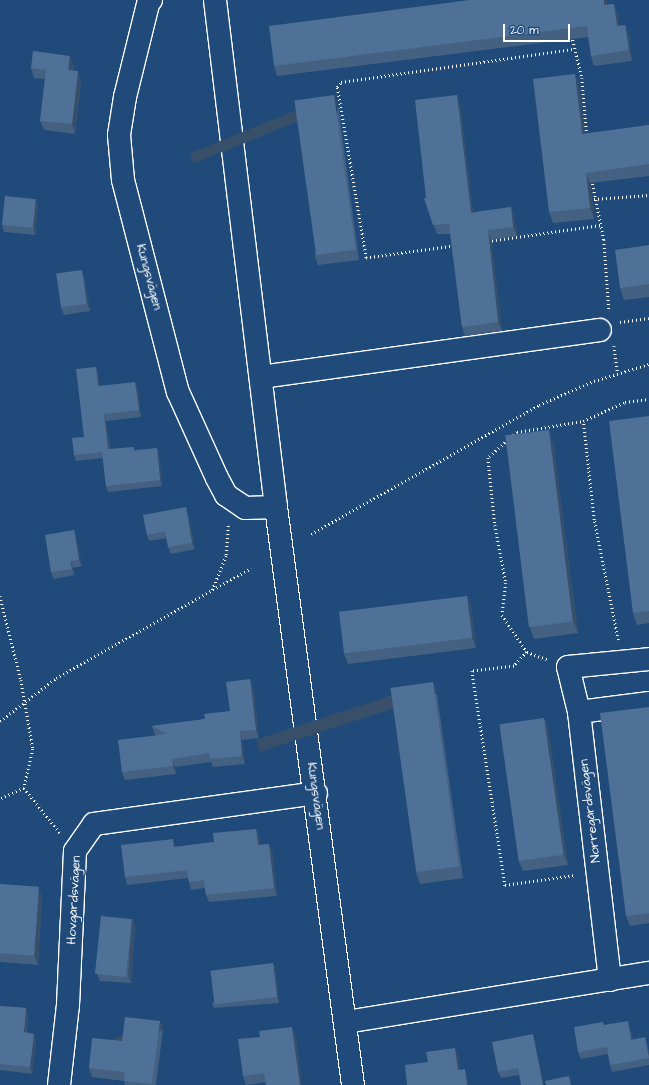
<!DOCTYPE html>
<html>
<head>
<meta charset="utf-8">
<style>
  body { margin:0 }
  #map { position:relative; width:649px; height:1085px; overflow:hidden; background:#1f4a7a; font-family:"Architects Daughter",sans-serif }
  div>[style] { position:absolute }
  .path>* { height:2.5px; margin-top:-1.25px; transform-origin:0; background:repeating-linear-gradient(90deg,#fff 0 1px,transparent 0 4px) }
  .roads { filter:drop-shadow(1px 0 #fff) drop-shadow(-1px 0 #fff) drop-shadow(0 1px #fff) drop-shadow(0 -1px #fff) }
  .minor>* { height:22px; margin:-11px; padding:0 11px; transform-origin:11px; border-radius:11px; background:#1f4a7a }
  .wall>* { inset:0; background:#456182 }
  .shaded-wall>* { inset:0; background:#384f6a; transform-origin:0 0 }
  .building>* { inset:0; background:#507197; transform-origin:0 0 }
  span { translate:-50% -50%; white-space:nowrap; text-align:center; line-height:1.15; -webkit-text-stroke:3px #1f4a7a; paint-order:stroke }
  .street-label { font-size:13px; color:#fff }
  .scale { position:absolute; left:503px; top:24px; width:67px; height:18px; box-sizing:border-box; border:2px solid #fff; border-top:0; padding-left:5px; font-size:12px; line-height:14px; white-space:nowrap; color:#fff; -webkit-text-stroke:3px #1f4a7a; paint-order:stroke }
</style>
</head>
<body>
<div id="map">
  <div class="path">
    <div style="left:572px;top:36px;width:43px;rotate:76.6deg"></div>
    <div style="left:582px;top:78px;width:58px;rotate:85.1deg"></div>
    <div style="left:592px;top:180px;width:61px;rotate:78.7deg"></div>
    <div style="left:604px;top:240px;width:70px;rotate:85.9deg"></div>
    <div style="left:594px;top:199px;width:55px;rotate:-4.2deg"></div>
    <div style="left:488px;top:241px;width:114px;rotate:-8.1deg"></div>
    <div style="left:454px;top:246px;width:89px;rotate:172.2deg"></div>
    <div style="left:366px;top:258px;width:173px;rotate:-99.6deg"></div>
    <div style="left:337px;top:87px;width:6px;rotate:-51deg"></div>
    <div style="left:341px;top:82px;width:235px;rotate:-8.1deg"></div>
    <div style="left:620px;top:322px;width:29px;rotate:-8deg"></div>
    <div style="left:614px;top:346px;width:27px;rotate:82deg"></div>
    <div style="left:513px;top:435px;width:5px;rotate:-37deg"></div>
    <div style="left:517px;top:432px;width:67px;rotate:-9.5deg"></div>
    <div style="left:508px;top:440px;width:27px;rotate:138deg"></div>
    <div style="left:488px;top:458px;width:67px;rotate:84deg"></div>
    <div style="left:495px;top:525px;width:59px;rotate:79.3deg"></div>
    <div style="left:506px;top:583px;width:32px;rotate:97deg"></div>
    <div style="left:502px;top:615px;width:45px;rotate:56deg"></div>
    <div style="left:527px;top:652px;width:23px;rotate:20deg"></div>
    <div style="left:311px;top:534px;width:262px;rotate:-29.5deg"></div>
    <div style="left:539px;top:405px;width:60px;rotate:-23.6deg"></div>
    <div style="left:594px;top:381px;width:58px;rotate:-17.2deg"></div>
    <div style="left:212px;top:590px;width:38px;rotate:-68deg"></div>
    <div style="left:226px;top:555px;width:31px;rotate:-86deg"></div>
    <div style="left:0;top:596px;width:87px;rotate:76deg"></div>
    <div style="left:21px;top:680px;width:70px;rotate:80.1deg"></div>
    <div style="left:33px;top:749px;width:40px;rotate:103deg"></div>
    <div style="left:24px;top:788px;width:26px;rotate:155deg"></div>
    <div style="left:618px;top:640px;width:122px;rotate:-101.3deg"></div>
    <div style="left:594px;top:520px;width:100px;rotate:-96.3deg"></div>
    <div style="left:583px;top:421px;width:46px;rotate:-24.3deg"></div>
    <div style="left:625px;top:402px;width:24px;rotate:-7deg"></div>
    <div style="left:527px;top:652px;width:19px;rotate:133deg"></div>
    <div style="left:514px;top:666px;width:42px;rotate:173.2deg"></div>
    <div style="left:472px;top:671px;width:217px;rotate:81.2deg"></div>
    <div style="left:505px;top:885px;width:71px;rotate:-8.1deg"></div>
    <div style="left:0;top:721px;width:71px;rotate:-37.5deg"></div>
    <div style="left:56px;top:678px;width:224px;rotate:-29.4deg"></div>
    <div style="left:24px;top:788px;width:58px;rotate:51.3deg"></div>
  </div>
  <div class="roads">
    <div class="minor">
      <div style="left:151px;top:0;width:2px;rotate:180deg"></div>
      <div style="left:149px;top:0;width:100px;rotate:103.9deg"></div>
      <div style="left:125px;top:97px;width:38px;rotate:99deg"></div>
      <div style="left:119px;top:135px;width:45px;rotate:84.9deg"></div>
      <div style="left:123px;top:180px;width:219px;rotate:75.5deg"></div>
      <div style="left:178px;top:392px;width:94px;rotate:65.6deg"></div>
      <div style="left:217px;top:478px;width:19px;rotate:62deg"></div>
      <div style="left:226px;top:495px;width:23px;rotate:34deg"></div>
      <div style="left:245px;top:508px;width:31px;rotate:-2deg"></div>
      <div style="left:215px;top:0;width:511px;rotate:83.14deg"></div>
      <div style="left:276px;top:507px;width:583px;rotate:82.41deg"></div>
      <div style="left:261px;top:377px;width:342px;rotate:-7.9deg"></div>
      <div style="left:579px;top:712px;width:46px;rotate:-103.7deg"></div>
      <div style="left:568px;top:667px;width:81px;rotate:-5.6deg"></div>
      <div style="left:610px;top:980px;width:270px;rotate:-96.6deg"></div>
      <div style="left:579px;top:712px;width:71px;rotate:-7.3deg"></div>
      <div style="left:346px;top:1022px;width:307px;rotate:-9.2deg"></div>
      <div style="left:59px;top:1085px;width:81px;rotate:-83.6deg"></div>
      <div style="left:68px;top:1005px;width:154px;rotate:-87.4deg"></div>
      <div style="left:75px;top:851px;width:33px;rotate:-55deg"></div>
      <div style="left:94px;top:824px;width:224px;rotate:-7.9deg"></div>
    </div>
  </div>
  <div class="wall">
    <div style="clip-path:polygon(607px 5px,618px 14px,619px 26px,625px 25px,629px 35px,632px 61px,594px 66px,591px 56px,588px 37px,277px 76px,274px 66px)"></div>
    <div style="clip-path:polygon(74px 65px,73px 70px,81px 80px,75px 134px,44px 130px,40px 121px,45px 79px,34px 78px,31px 68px)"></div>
    <div style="clip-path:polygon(579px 85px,584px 134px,649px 125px,649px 176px,590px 183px,594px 219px,553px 223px,549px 212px)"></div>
    <div style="clip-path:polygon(460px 104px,473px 212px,511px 207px,514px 216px,517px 236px,491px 240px,502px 331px,465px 336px,462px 327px,450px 234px,437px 234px,424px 198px,426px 198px)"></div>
    <div style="clip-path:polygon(338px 105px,359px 260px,318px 265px,315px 256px)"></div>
    <div style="clip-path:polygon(38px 206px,35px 235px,4px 232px,2px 225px)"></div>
    <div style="clip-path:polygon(649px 245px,649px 297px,624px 300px,620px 288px)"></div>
    <div style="clip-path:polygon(84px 276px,90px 311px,64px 315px,61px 308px)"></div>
    <div style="clip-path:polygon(96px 367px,98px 373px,99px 386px,138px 389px,141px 417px,106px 421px,110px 449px,135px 450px,157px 448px,159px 454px,162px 486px,108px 492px,106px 486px,103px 458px,76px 461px,74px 455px,84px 437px)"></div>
    <div style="clip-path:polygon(649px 416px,649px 623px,637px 625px,633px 613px)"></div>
    <div style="clip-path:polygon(553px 442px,578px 633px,534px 639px,530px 627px)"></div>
    <div style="clip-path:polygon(188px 514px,195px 549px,171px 554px,168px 547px,167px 538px,149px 541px,147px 535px)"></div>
    <div style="clip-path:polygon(74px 530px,76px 536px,82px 566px,73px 568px,74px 575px,54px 579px,51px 572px)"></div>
    <div style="clip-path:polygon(467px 596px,471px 605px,476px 648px,348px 664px,344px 654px)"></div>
    <div style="clip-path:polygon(250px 679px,253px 687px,259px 738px,242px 740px,245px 764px,213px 767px,211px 762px,175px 767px,176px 774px,125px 780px,122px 772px,157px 735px,155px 735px,152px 726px,205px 719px,230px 711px)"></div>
    <div style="clip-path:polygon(433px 682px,437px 694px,463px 878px,420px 884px,416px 872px)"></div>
    <div style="clip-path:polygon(649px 707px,649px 923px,630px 926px,626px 916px)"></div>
    <div style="clip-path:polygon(544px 718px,548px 728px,568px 865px,523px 871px,519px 862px)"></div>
    <div style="clip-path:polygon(256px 829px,259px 836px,260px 845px,272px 851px,277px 896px,209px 902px,206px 895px,205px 888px,191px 890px,188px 878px,127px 885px,125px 877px,175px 847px,214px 842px)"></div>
    <div style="clip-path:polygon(0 884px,42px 896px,38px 965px,0 962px)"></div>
    <div style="clip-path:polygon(132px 919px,135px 925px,131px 983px,100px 981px,97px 974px)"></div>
    <div style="clip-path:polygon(273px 963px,275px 968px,279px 1003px,214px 1008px,212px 1003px)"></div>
    <div style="clip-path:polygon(0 1006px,26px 1008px,28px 1015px,27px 1033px,36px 1040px,32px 1074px,0 1070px)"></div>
    <div style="clip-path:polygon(160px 1021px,163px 1029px,156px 1085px,125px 1085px,124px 1081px,92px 1077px,89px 1068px,122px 1041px)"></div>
    <div style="clip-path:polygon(604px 1025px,630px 1027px,633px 1040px,645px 1037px,647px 1044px,649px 1053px,649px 1065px,612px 1072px,610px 1065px,608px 1054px,581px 1059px,578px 1052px)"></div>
    <div style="clip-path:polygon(296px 1036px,266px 1082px,246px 1085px,243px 1076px)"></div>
    <div style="clip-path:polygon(535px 1041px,519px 1075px,501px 1078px,498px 1072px)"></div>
  </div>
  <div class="shaded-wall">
    <div style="clip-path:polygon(604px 0,607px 0,608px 15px,604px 5px)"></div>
    <div style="clip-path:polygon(614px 4px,618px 14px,621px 36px,617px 26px)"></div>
    <div style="clip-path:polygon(625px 25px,629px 35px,632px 61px,629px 50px)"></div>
    <div style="clip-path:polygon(70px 56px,74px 65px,72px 79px,68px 70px)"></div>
    <div style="clip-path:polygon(78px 71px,81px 80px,75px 134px,72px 124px)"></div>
    <div style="clip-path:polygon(575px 74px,579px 85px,586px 145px,582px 134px)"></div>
    <div style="left:334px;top:95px;width:11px;height:156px;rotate:68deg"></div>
    <div style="clip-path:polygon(457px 95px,460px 104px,474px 222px,471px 213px)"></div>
    <div style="clip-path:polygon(586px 173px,590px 183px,594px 219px,590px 208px)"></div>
    <div style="clip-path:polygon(36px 199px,38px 206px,35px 235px,33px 228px)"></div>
    <div style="clip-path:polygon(511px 207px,514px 216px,517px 236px,513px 227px)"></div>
    <div style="clip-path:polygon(488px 230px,491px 240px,502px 331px,498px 322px)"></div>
    <div style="clip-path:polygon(82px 270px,84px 276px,90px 311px,87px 304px)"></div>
    <div style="clip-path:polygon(96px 367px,98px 373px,100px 393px,98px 386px)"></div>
    <div style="clip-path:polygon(135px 382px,138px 389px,141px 417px,139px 410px)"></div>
    <div style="clip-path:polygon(104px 414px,106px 421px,110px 455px,108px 449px)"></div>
    <div style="clip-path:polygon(549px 430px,553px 442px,578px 633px,573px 621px)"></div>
    <div style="clip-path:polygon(157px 448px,159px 454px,162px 486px,160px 480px)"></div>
    <div style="clip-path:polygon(186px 507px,188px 514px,195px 549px,192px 543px)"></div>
    <div style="clip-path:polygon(74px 530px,76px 536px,82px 566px,79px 560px)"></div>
    <div style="clip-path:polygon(70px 561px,73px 568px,74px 575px,72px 569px)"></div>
    <div style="clip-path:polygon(467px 596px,471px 605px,476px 648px,472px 638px)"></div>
    <div style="clip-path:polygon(250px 679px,253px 687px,259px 738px,256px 730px)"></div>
    <div style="left:433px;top:682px;width:13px;height:186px;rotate:72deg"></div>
    <div style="clip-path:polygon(544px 718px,548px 728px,568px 865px,564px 855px)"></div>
    <div style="clip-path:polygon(240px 731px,242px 740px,245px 764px,242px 756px)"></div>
    <div style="clip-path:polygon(172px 759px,175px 767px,176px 774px,173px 766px)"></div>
    <div style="clip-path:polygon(256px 829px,259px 836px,261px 852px,258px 845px)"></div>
    <div style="clip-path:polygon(173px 839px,175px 846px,176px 855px,174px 847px)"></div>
    <div style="clip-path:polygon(269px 844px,272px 851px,277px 896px,274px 888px)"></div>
    <div style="clip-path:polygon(39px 887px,42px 896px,38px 965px,34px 955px)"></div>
    <div style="clip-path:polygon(132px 919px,135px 925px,131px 983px,128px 976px)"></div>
    <div style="clip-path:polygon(273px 963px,275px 968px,279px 1003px,277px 997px)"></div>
    <div style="clip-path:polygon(26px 1008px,28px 1015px,26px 1039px,24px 1032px)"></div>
    <div style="left:160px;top:1021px;width:9px;height:64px;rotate:69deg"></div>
    <div style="clip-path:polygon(628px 1021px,630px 1027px,634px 1047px,631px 1040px)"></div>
    <div style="clip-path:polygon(292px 1027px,296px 1036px,302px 1085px,300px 1085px)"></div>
    <div style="clip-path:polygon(34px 1034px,36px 1040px,32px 1074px,30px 1067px)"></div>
    <div style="clip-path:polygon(533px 1034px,535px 1041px,544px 1085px,543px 1085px)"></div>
    <div style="clip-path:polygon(645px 1037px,647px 1044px,649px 1053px,649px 1059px)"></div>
    <div style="clip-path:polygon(455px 1048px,459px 1058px,461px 1080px,458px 1070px)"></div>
    <div style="clip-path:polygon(465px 1069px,468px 1079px,469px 1085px,467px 1085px)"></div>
  </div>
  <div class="building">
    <div style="clip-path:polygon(470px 0,604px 0,604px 5px,614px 4px,617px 26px,625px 25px,629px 50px,591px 56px,587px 26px,274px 66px,269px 26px)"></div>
    <div style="clip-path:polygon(33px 51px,70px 56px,68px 70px,78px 71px,72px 124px,40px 121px,46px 70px,31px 68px)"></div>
    <div style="clip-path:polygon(575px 74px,582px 134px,649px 125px,649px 164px,586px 173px,590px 208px,549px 212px,533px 79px)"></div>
    <div style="left:334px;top:95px;width:156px;height:40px;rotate:82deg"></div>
    <div style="clip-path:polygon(457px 95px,471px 213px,511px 207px,513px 227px,488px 230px,498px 322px,462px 327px,449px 224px,433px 225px,424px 198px,426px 198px,415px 100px)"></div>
    <div style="left:5px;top:196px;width:31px;height:29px;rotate:6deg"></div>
    <div style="clip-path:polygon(649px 245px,649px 284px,620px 288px,615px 250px)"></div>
    <div style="left:82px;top:270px;width:34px;height:26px;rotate:82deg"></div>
    <div style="clip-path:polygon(96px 367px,98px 386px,135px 382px,139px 410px,104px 414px,108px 449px,134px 447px,134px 451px,157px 448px,160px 480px,106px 486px,102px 452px,74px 455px,72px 438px,84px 437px,76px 369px)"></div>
    <div style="clip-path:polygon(649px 416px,649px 611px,633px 613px,609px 421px)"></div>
    <div style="left:549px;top:430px;width:193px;height:44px;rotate:83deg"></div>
    <div style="clip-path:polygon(186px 507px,192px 543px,168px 547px,165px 531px,147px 535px,143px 515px)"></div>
    <div style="clip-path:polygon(74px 530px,79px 560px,70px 561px,72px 569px,51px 572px,45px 535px)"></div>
    <div style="left:467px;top:596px;width:42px;height:129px;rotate:83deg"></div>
    <div style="clip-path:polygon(250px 679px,256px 730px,240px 731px,242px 756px,210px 759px,209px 753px,172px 759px,173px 766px,122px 772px,118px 740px,167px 734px,152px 726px,205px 719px,204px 714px,230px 711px,226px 682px)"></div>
    <div style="left:433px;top:682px;width:186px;height:43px;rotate:82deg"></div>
    <div style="clip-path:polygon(649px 707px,649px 913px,626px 916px,600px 713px)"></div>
    <div style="left:544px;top:718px;width:138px;height:45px;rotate:82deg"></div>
    <div style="clip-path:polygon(256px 829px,258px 845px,269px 844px,274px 888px,206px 895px,204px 880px,189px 882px,187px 870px,125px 877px,121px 845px,173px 839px,174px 847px,214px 842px,213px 833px)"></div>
    <div style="left:0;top:884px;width:39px;height:69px;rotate:4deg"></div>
    <div style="left:101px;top:916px;width:31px;height:58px;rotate:6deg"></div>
    <div style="left:273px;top:963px;width:34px;height:63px;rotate:83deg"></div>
    <div style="clip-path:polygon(0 1006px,26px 1008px,24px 1032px,34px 1034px,30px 1067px,0 1064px)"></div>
    <div style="clip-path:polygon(125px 1017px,160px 1021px,152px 1084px,124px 1081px,125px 1072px,89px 1068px,92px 1038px,122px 1041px)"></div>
    <div style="clip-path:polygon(628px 1021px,631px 1040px,645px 1037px,649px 1058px,610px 1065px,607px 1047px,578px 1052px,574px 1027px,603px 1022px,604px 1025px)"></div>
    <div style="clip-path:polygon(292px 1027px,300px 1085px,266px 1085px,264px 1073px,243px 1076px,238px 1039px,260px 1037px,259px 1031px)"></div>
    <div style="clip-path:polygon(533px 1034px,543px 1085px,521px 1085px,518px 1068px,498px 1072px,492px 1042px)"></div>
    <div style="clip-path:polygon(455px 1048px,458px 1070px,465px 1069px,467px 1085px,407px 1085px,405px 1065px,428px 1062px,426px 1052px)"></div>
    <div style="clip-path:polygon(569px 1076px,571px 1085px,546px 1085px,545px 1081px)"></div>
  </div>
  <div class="street-label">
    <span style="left:149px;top:277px;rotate:75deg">Kungsvägen</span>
    <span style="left:316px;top:796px;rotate:82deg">Kungsvägen</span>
    <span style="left:590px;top:811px;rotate:-97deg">Norregårdsvägen</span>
    <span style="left:74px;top:900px;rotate:-87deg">Hovgårdsvägen</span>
  </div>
  <div class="scale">20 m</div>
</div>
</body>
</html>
